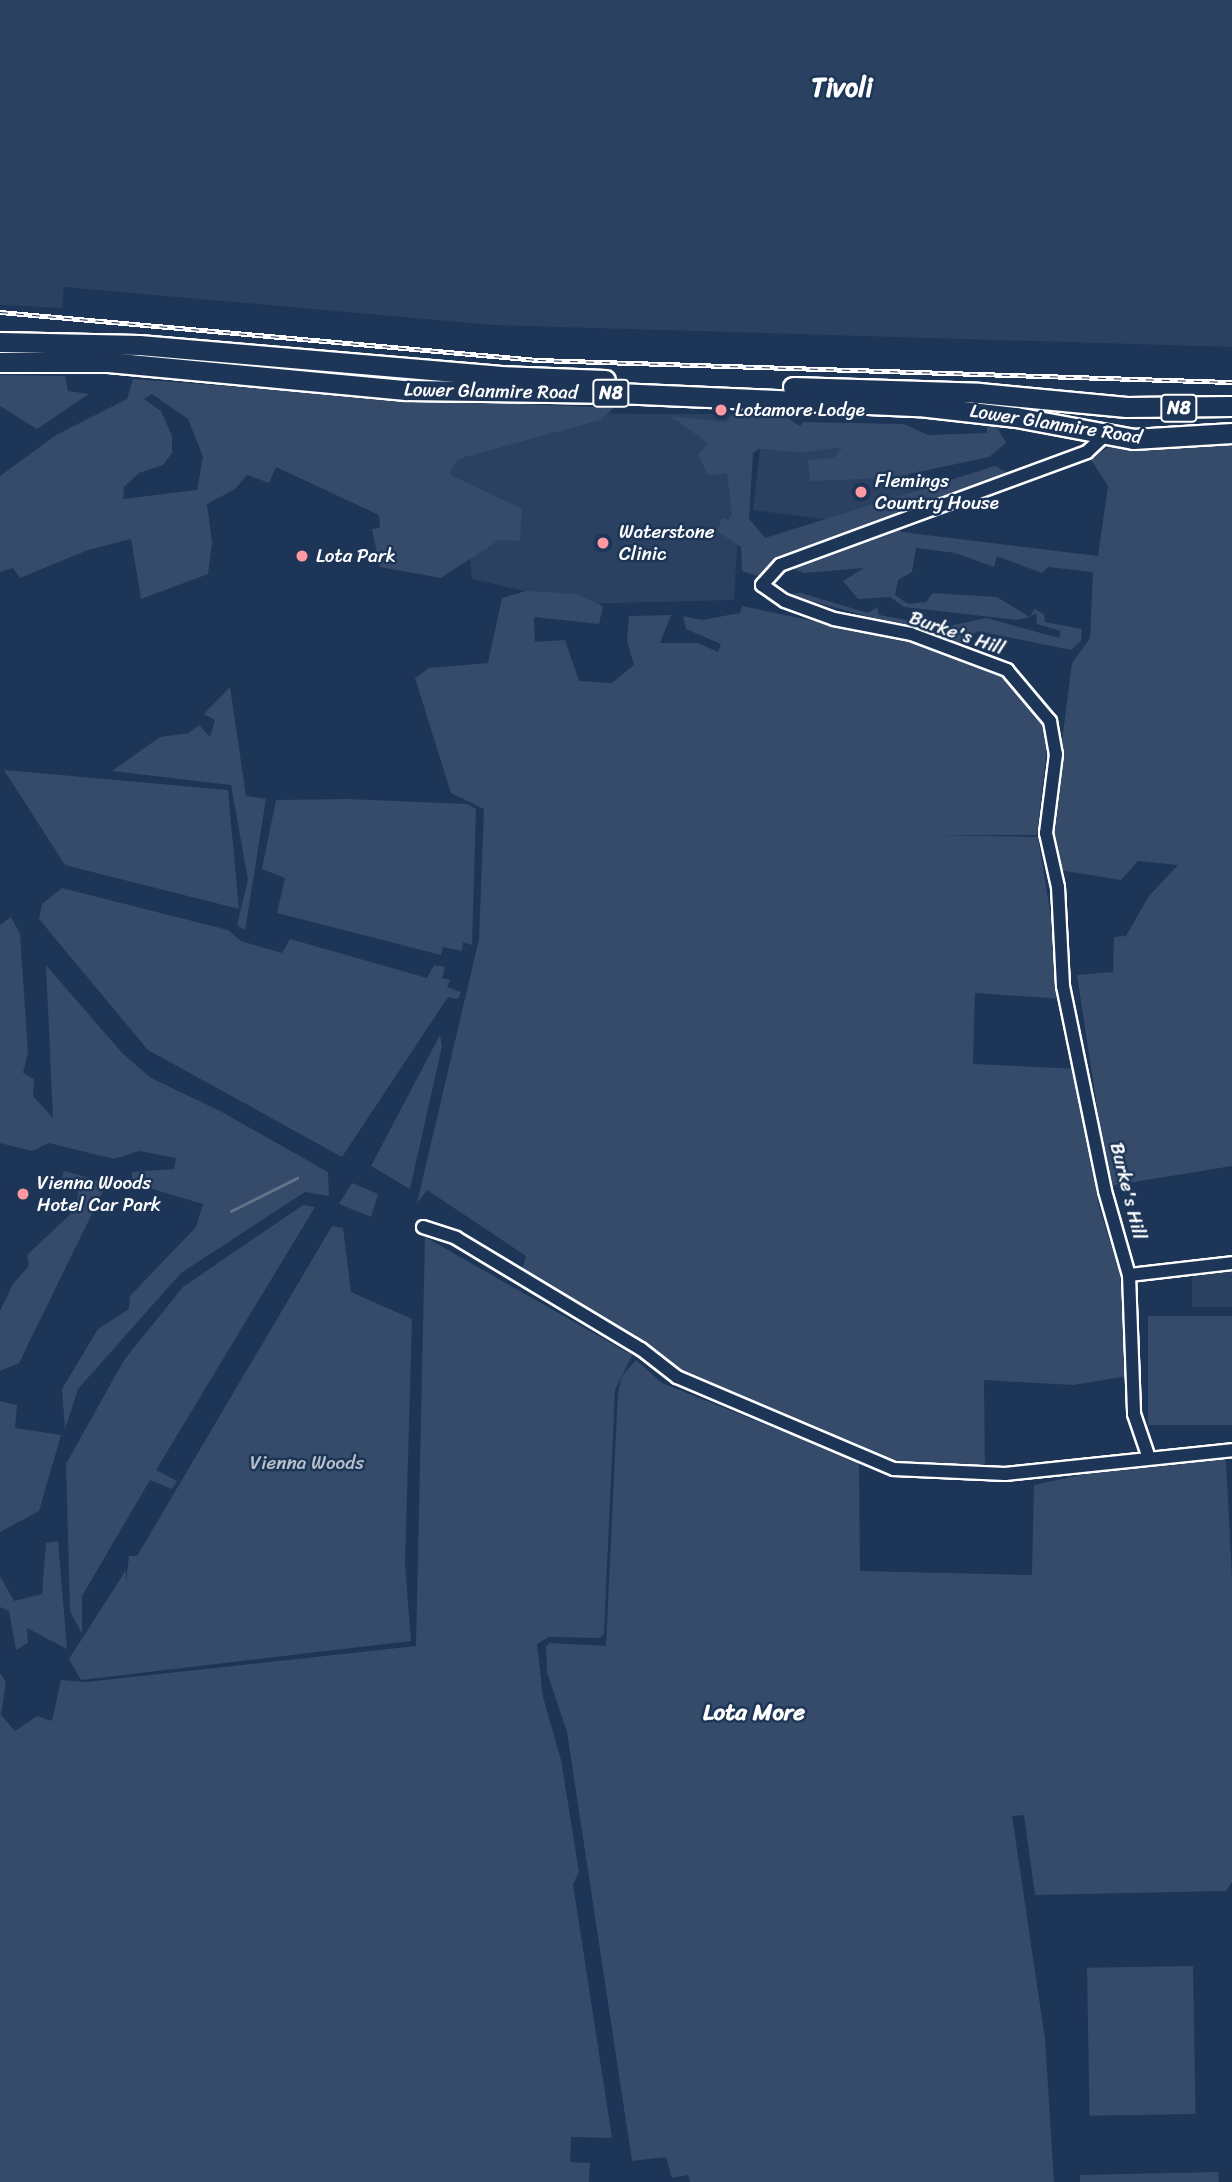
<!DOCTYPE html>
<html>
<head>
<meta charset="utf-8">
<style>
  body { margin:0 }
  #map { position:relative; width:1232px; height:2182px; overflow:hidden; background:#1d3557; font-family:Sriracha,sans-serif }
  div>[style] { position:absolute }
  .built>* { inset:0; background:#2a4161; transform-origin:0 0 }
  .green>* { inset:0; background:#364b69; transform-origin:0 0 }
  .stream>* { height:2.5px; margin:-1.25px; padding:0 1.25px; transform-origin:1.25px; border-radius:1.25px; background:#617289 }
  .roads { filter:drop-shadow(2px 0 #fff) drop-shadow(-2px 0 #fff) drop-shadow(0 2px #fff) drop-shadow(0 -2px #fff) }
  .minor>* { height:12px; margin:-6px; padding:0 6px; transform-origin:6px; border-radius:6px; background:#1d3557 }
  .highway>* { height:19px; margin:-9.5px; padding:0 9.5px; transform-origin:9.5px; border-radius:9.5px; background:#1d3557 }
  .rail>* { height:5px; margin-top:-2.5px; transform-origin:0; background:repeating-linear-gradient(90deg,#1d3557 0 8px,#fff 0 16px); box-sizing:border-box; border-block:2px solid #fff }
  .dots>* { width:19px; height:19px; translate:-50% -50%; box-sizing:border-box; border:4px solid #1d3557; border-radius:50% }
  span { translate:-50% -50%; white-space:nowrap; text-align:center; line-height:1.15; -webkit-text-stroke:5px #1d3557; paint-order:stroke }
  .shield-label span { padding:2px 5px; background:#1d3557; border:2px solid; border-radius:5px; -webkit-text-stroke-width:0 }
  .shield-label { font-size:18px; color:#fff; font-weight:700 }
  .street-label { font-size:19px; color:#fff }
  .poi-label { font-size:19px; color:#fff }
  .left { translate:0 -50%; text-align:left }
  .park-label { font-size:19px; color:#b9c0ca }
  .quarter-label { font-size:23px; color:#fff; font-weight:700 }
  .district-label { font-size:26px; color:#fff; font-weight:700 }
</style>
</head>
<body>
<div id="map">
  <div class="built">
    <div style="clip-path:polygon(0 0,1232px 0,1232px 347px,492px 325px,64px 287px,62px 308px,0 305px)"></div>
    <div style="clip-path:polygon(442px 413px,745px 414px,734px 600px,581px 604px,472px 579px,465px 507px,436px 455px)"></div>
    <div style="clip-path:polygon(872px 442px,908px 473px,915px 494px,832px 520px,753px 510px,760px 449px,803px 453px)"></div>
    <div style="left:1232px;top:1267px;width:40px;height:40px;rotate:90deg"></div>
  </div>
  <div class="green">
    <div style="clip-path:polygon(0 375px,65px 376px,68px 391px,89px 394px,37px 429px,0 406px)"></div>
    <div style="clip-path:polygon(evenodd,133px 379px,389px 398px,614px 408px,600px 420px,458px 459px,449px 474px,522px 509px,520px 541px,499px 540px,441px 578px,380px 567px,372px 529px,380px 528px,379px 515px,276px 467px,269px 483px,247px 475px,235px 489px,207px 504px,212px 543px,208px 574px,141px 599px,131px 539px,88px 550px,20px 578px,13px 568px,0 572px,0 476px,56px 435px,127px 399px,133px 379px,152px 394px,188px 419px,203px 457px,197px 490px,123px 499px,124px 487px,139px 473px,163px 465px,172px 453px,172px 436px,161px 411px,144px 399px,152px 394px)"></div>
    <div style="clip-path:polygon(741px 407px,751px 408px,758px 418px,786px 417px,800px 426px,803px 422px,904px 424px,928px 435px,987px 433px,987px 427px,955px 416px,995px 424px,1006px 443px,989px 457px,890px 478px,810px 481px,808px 460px,833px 458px,843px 447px,803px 453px,759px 449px,753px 453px,749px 519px,765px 538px,995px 466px,1010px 474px,761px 577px,742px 571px,741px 547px,717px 531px,722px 518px,728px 520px,732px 514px,727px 474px,708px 475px,698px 455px,708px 443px,670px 416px,726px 422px)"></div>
    <div style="clip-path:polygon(1232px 437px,1232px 1166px,1109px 1186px,1077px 975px,1113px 972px,1114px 937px,1126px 936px,1149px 896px,1178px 865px,1138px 861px,1121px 880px,1059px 870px,1050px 835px,1072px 663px,1090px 638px,1093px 572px,1048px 567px,1042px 573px,997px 556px,994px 567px,955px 553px,916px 548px,912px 572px,898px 580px,895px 595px,908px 604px,926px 602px,933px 593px,997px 597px,1030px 617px,1034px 609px,1044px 614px,1045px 622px,1082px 629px,1081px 641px,1071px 650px,978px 631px,955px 646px,918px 630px,785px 594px,801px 593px,868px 613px,877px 607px,879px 615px,945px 627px,986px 618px,1059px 638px,1061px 631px,1037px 624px,1036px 613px,1030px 617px,1017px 620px,904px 607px,890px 597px,858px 599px,843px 581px,864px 568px,804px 573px,786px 566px,895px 524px,902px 532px,1098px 556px,1108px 486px,1090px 458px,1111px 446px)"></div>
    <div style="clip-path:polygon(526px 591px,577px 594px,603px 606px,599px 624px,534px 617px,535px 642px,565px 640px,579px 681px,612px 683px,634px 665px,627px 640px,629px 616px,671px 615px,660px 643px,698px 643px,718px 652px,721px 644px,686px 629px,683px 616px,702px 620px,740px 613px,742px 606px,905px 640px,1002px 676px,1049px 731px,1037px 835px,934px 835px,1038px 837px,1064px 999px,975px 993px,973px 1064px,1080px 1069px,1098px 1203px,1120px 1274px,1127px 1376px,1073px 1385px,984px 1380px,985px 1472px,900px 1470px,658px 1367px,521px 1274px,526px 1256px,427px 1190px,417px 1203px,479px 939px,484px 809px,451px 793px,415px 678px,429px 668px,488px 663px,502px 598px)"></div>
    <div style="clip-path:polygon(230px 687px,246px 796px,266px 799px,245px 930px,237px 925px,248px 880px,231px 785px,112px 771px,160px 737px,189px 733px,199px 725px,210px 737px,215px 720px,204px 714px)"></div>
    <div style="clip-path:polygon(4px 770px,228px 790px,239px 909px,65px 865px)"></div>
    <div style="clip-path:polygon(347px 799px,467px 804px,476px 809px,472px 945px,463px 942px,462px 951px,443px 947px,441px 955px,277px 913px,285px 878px,262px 869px,276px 800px)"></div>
    <div style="clip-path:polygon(62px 888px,228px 930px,241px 941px,282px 953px,290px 939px,427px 978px,434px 965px,445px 967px,442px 978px,450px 980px,447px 987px,461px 992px,458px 999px,448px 997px,342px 1157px,148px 1050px,39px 919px,42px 904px)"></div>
    <div style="clip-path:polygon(11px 917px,20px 934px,28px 1052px,23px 1073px,34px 1079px,33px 1096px,53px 1118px,46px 965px,122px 1053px,151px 1078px,220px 1111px,328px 1172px,329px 1196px,305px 1192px,181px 1273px,78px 1389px,65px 1429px,62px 1389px,98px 1329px,129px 1309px,130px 1296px,196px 1227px,203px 1204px,132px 1183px,132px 1172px,174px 1169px,176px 1158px,139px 1151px,114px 1159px,49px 1143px,32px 1151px,0 1143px,0 925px)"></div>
    <div style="clip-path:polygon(440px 1035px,442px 1046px,410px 1189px,371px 1166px)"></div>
    <div style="clip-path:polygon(64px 1171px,107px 1183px,19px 1363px,0 1371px,0 1311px,13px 1284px,29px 1266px,27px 1255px,76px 1209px,78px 1192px,62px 1177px)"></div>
    <div style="clip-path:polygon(352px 1183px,378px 1194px,371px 1217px,339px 1204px)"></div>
    <div style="clip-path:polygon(303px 1205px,315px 1207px,156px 1470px,177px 1481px,172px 1489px,150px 1480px,82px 1596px,82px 1634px,70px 1611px,66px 1464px,124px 1360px,183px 1287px)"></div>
    <div style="clip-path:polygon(332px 1226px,343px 1228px,351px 1292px,412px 1319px,405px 1564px,411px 1641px,81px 1680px,69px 1659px,126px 1570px,126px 1583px,129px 1556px,137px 1556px)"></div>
    <div style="clip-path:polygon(425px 1237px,632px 1355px,615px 1390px,604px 1634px,599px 1638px,549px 1637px,537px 1644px,543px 1697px,561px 1760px,579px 1872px,573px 1884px,612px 2138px,571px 2137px,570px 2162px,590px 2163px,589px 2182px,0 2182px,0 1673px,6px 1682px,1px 1715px,15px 1731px,37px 1716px,52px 1721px,61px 1680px,86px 1682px,416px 1646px)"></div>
    <div style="left:1232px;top:1316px;width:109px;height:84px;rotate:90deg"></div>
    <div style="clip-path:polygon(636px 1360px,662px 1383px,859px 1462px,860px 1571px,1032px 1575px,1034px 1485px,1128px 1465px,1136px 1468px,1219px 1456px,1226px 1461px,1232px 1578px,1232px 1882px,1226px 1891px,1035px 1895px,1024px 1815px,1012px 1816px,1045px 2039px,1054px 2182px,690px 2182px,688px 2175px,672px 2178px,666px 2157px,632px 2161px,567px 1732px,547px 1672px,546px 1647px,549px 1643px,606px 1646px,618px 1392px,622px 1376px)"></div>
    <div style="clip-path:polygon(0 1401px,17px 1405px,15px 1428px,61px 1435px,39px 1511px,0 1532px)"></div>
    <div style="clip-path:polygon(58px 1541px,67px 1649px,27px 1628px,28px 1643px,16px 1650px,9px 1611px,0 1607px,0 1576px,14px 1601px,42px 1594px,46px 1543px)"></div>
    <div style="left:1193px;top:1966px;width:148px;height:106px;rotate:89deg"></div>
    <div style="clip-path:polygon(1218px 2172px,1219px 2182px,1080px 2182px,1080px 2175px)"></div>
  </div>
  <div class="stream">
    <div style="left:231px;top:1211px;width:74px;rotate:-26.6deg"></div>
  </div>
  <div class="roads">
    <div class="minor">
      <div style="left:1105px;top:435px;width:25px;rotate:137deg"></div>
      <div style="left:1087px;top:452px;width:327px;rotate:159.8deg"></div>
      <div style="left:780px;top:565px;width:27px;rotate:132deg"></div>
      <div style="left:762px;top:585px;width:28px;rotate:35deg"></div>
      <div style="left:785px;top:601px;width:52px;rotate:20.2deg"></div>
      <div style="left:834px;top:619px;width:78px;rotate:11deg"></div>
      <div style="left:911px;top:634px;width:103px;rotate:20.6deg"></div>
      <div style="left:1007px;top:670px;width:67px;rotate:49.9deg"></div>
      <div style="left:1050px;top:721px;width:34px;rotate:80deg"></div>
      <div style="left:1056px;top:754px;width:80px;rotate:97.2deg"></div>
      <div style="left:1046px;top:833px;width:55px;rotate:77.5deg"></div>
      <div style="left:1058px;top:887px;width:99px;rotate:87.1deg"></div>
      <div style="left:1063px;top:986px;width:209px;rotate:78.4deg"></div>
      <div style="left:1105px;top:1191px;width:87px;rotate:74.1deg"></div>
      <div style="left:1129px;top:1275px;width:139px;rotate:87.9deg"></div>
      <div style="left:1134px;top:1414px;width:46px;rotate:71.2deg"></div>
      <div style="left:423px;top:1227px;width:35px;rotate:18deg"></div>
      <div style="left:456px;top:1238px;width:216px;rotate:31deg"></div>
      <div style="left:641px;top:1349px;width:46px;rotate:37.9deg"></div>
      <div style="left:677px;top:1377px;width:236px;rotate:23deg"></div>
      <div style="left:894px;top:1469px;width:111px;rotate:2.6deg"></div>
      <div style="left:1005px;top:1474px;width:228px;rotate:-6deg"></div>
      <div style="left:1129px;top:1275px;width:104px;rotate:-6.6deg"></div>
    </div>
    <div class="highway">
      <div style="left:0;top:342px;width:139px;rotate:1.2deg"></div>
      <div style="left:139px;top:345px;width:361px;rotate:4.9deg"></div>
      <div style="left:499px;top:376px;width:106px;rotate:2.2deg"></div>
      <div style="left:0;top:362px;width:108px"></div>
      <div style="left:108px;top:362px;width:299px;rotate:5.4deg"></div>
      <div style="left:406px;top:390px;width:211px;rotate:0.8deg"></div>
      <div style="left:617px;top:393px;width:302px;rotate:2.5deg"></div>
      <div style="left:919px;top:406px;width:98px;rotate:6.5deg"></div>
      <div style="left:1016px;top:417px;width:119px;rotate:10.6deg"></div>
      <div style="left:1133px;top:439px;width:99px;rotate:-3.5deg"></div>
      <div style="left:793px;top:387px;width:186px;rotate:1.8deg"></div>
      <div style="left:979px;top:393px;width:148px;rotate:5.4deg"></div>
      <div style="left:1126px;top:407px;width:106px;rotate:-0.5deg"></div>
    </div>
  </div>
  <div class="rail">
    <div style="left:0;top:312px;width:540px;rotate:5.1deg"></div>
    <div style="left:538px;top:360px;width:694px;rotate:1.82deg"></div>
  </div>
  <div class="dots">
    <div style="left:721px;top:410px;background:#ff9aa2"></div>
    <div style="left:861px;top:492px;background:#ff9aa2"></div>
    <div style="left:603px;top:543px;background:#ff9aa2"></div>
    <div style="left:302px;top:556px;background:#ff9aa2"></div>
    <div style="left:23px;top:1194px;background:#ff9aa2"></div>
  </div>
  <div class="shield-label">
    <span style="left:611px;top:393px">N8</span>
    <span style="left:1179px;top:408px">N8</span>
  </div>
  <div class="street-label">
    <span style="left:491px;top:391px;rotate:1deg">Lower Glanmire Road</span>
    <span style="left:1056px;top:424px;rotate:9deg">Lower Glanmire Road</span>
    <span style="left:957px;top:633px;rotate:19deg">Burke's Hill</span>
    <span style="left:1128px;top:1191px;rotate:76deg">Burke's Hill</span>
  </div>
  <div class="poi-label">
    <span class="left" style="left:735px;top:410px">Lotamore Lodge</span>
    <span class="left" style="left:875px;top:492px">Flemings<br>Country House</span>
    <span class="left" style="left:619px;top:543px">Waterstone<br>Clinic</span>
    <span class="left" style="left:316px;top:556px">Lota Park</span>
    <span class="left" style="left:37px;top:1194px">Vienna Woods<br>Hotel Car Park</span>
  </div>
  <div class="park-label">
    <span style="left:307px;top:1463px">Vienna Woods</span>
  </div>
  <div class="quarter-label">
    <span style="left:754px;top:1713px">Lota More</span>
  </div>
  <div class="district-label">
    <span style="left:842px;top:88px">Tivoli</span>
  </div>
</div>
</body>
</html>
